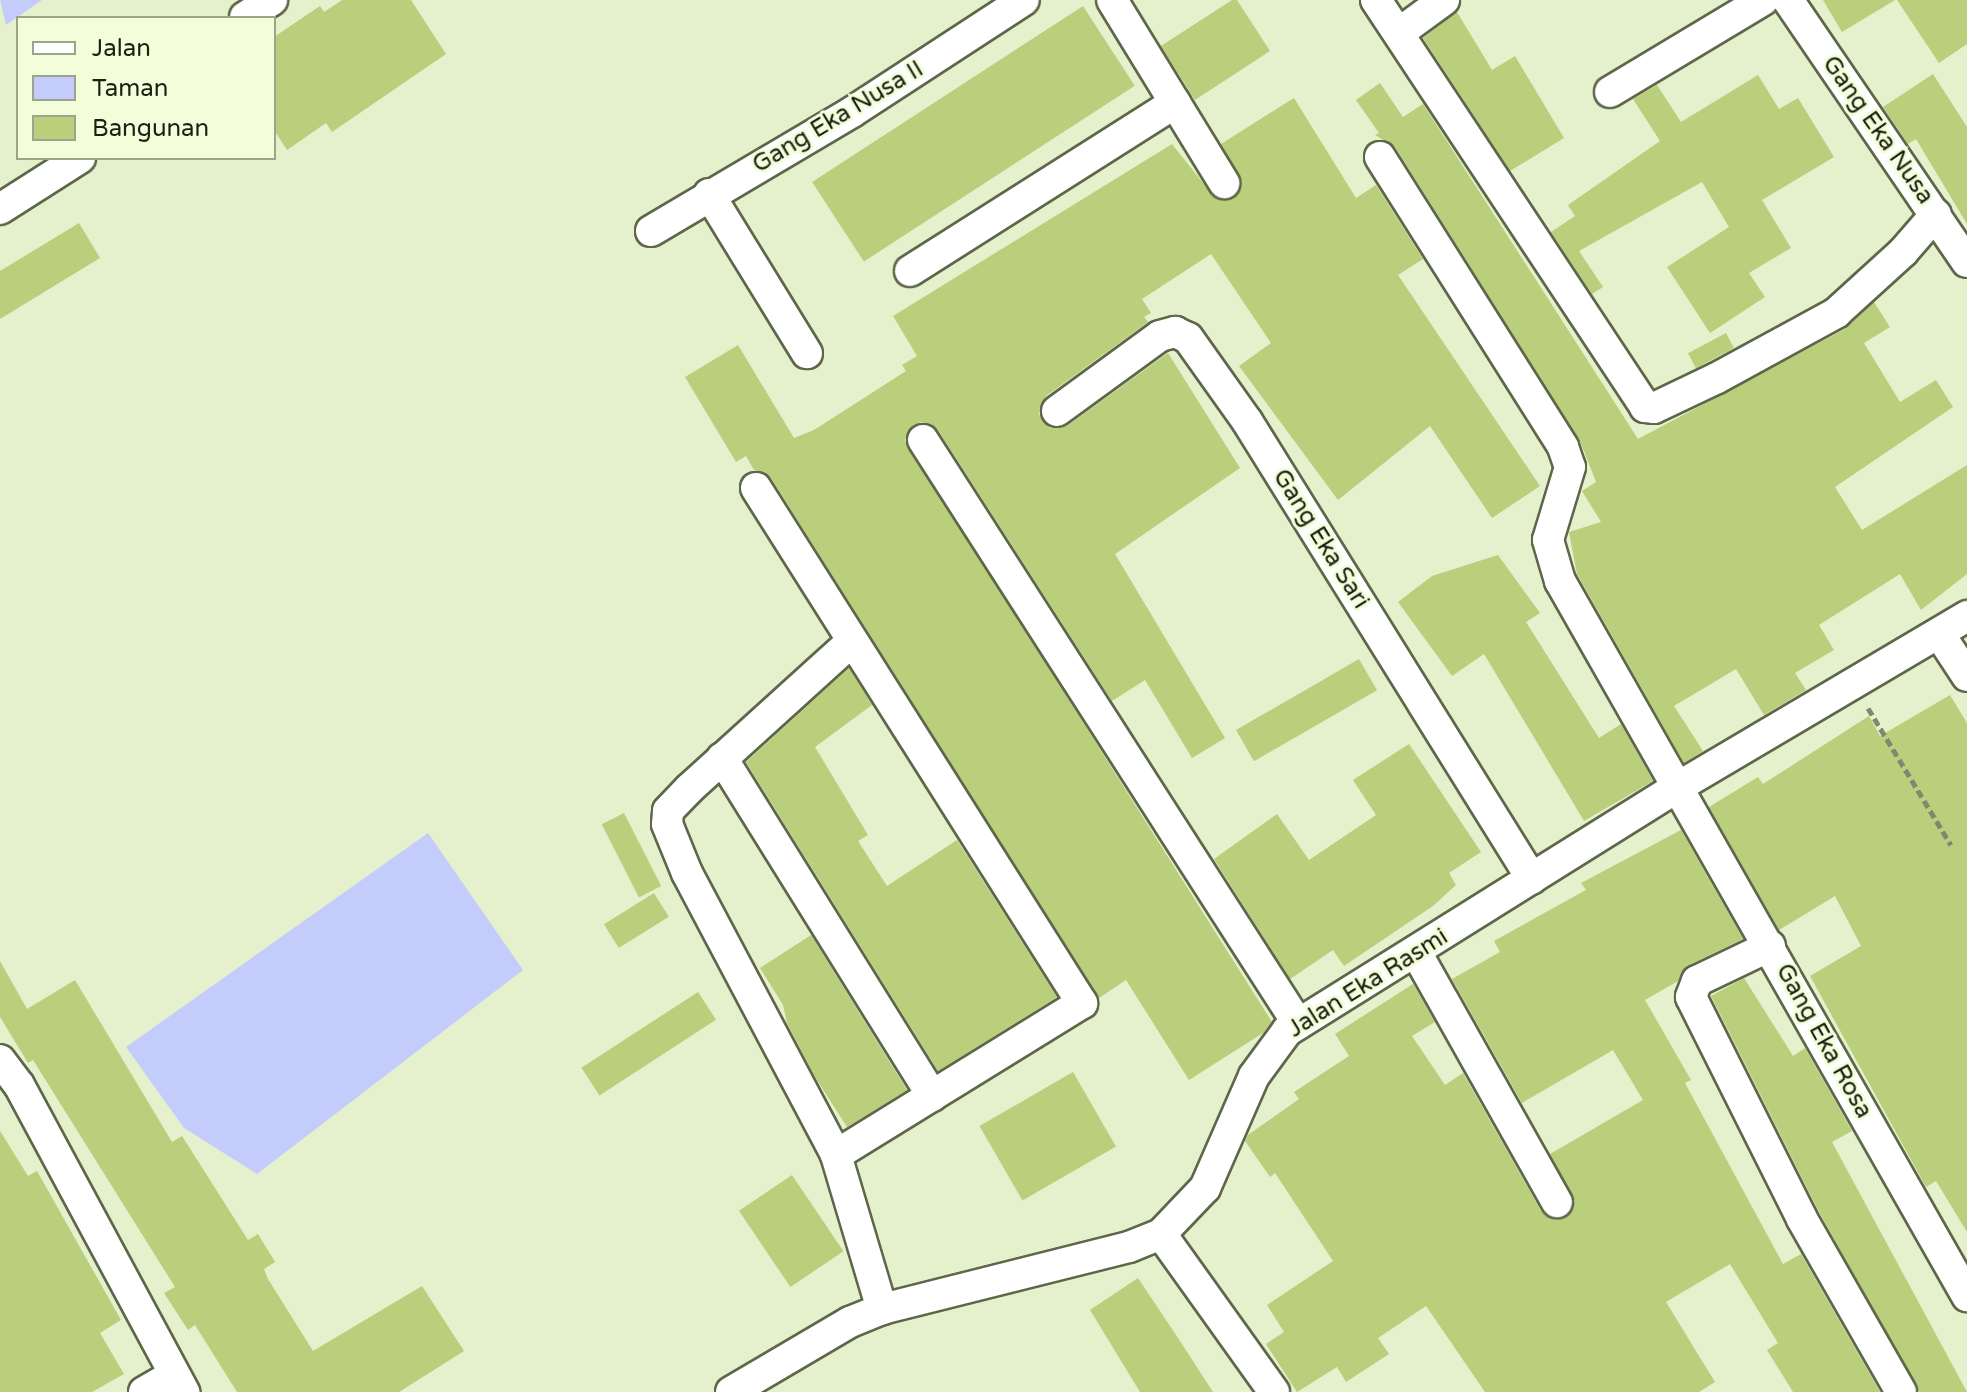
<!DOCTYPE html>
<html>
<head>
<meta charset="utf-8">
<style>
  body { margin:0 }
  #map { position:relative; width:1967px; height:1392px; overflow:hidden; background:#e5f0cd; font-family:"Varela Round",sans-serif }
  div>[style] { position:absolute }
  .green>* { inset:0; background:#c4ccfb }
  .building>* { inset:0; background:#b9cf7c; transform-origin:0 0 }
  .path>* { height:5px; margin-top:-2.5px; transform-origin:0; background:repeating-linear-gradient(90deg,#818870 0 8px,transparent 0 12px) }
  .roads { filter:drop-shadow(2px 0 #5e6749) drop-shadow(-2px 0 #5e6749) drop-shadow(0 2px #5e6749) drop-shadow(0 -2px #5e6749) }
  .minor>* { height:30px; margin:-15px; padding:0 15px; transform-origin:15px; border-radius:15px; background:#fff }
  span { translate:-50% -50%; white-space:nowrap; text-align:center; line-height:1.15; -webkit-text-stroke:6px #f3fdda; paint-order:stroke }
  .street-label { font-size:24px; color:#1c1f13 }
  .legend { position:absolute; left:16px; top:16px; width:260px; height:144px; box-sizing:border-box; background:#f3fdda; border:2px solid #9da48a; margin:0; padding:10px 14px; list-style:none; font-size:24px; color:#1c1f13 }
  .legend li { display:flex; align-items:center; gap:16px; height:40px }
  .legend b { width:40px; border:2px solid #9da48a }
</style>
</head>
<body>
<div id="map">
  <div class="green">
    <div style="clip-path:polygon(0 0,42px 0,6px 25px)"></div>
    <div style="clip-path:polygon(428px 833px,523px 970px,257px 1174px,184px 1128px,126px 1047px)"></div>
  </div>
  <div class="building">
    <div style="clip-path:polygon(342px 0,411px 0,446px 54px,332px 132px,326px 123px,287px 150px,274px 130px,274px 37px,320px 6px,324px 12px)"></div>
    <div style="clip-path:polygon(1232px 0,1237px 0,1270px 51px,1195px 100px,1161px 46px)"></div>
    <div style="clip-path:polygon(1823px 0,1895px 0,1842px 32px)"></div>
    <div style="clip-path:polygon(1897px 0,1967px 0,1967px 44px,1939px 63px)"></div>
    <div style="left:1083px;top:6px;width:95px;height:323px;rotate:57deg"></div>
    <div style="clip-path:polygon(1457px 12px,1492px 70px,1515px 56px,1564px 138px,1510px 171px,1423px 38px)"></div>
    <div style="clip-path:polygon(1933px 74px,1967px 127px,1967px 224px,1916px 139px,1908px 144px,1883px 107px)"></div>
    <div style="clip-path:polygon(1758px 75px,1779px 109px,1798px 98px,1834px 157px,1762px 200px,1791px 248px,1749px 273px,1765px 297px,1710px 333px,1667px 267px,1729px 227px,1702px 182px,1579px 251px,1603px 287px,1592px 294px,1551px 232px,1575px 216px,1568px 205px,1660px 141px,1633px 99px,1657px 85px,1681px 122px)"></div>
    <div style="clip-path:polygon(1380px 83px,1403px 117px,1423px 104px,1638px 439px,1845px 329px,1874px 302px,1890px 327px,1864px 343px,1900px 402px,1936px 380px,1953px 407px,1835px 487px,1862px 530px,1967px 465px,1967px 574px,1921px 610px,1900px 574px,1819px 625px,1834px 650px,1795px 673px,1806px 690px,1764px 715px,1736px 669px,1674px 706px,1703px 751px,1684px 763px,1577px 574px,1569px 532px,1601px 522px,1582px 491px,1596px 482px,1580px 441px,1395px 147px,1375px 135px,1379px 133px,1356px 100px)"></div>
    <div style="clip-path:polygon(1294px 98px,1356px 198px,1376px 185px,1423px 259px,1398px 275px,1540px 486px,1492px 518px,1430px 426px,1338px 500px,1239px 366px,1271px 343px,1211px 254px,1142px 299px,1151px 313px,1144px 317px,1148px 322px,1046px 396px,1039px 414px,1050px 428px,1067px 426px,1168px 353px,1240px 468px,1115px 554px,1225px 738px,1192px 758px,1145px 680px,1112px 701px,938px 430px,921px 422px,913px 425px,905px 440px,1272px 1022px,1263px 1033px,1189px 1080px,1126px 980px,1099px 998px,771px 478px,754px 470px,746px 456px,736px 462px,685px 377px,738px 345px,794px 438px,814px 430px,906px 371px,902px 365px,917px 356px,893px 316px,1172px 144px,1215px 198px,1233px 199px,1242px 182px,1221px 144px)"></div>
    <div style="clip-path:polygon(79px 223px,100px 258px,0 319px,0 271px)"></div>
    <div style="left:1726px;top:333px;width:17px;height:43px;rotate:62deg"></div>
    <div style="clip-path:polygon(1498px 555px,1540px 613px,1526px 622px,1599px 738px,1621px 724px,1653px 781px,1584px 821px,1484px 654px,1452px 676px,1398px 602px,1432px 576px)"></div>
    <div style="left:1359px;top:659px;width:36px;height:142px;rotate:60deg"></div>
    <div style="clip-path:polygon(849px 668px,872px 705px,815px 747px,868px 835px,858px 841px,887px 886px,957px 840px,1057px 997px,938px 1071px,746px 762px)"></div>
    <div style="clip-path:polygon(1950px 695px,1967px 723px,1967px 1232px,1936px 1181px,1926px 1187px,1810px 976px,1861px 946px,1835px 896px,1779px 930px,1709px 807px,1758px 777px,1763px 784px,1869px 716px,1880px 736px)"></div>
    <div style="clip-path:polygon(1409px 744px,1481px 852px,1449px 873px,1456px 885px,1433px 906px,1344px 966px,1333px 950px,1290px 979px,1214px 859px,1277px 814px,1309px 860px,1376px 815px,1353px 780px)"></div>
    <div style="left:624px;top:813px;width:82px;height:25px;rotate:63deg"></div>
    <div style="clip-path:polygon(1681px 830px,1743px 939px,1689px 965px,1678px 981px,1645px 1000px,1691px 1080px,1685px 1083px,1783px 1264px,1801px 1254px,1880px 1392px,1793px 1392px,1767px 1350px,1778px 1343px,1730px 1264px,1666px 1302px,1715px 1382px,1699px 1392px,1485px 1392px,1426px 1306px,1378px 1338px,1389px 1354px,1346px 1382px,1337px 1367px,1297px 1392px,1266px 1344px,1284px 1332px,1267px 1305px,1333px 1261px,1275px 1173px,1270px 1177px,1245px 1141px,1248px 1135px,1299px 1099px,1294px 1092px,1349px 1056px,1335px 1034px,1413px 984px,1435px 1022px,1412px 1036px,1445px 1085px,1463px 1073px,1541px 1211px,1556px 1220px,1566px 1217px,1575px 1201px,1550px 1154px,1643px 1100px,1613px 1050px,1522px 1103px,1452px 979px,1500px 952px,1494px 941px,1586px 890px,1581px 883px)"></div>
    <div style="left:654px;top:893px;width:28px;height:59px;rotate:58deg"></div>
    <div style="clip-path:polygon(811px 935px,907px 1090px,847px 1127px,815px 1077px,787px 1023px,783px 1005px,760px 968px)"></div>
    <div style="clip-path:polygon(0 961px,27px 1009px,75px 980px,172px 1142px,182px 1136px,248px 1240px,258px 1234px,275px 1262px,264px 1269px,268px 1279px,313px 1351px,422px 1286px,464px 1351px,399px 1392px,237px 1392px,195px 1325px,188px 1330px,164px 1293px,175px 1287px,33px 1060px,28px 1063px,0 1017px)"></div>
    <div style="clip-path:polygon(1744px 978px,1793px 1056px,1805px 1048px,1852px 1131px,1832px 1142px,1967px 1392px,1919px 1392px,1818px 1210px,1711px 996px)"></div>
    <div style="left:698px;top:992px;width:33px;height:139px;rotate:57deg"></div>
    <div style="left:1073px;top:1072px;width:86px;height:108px;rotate:60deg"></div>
    <div style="clip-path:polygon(0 1131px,28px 1176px,37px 1171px,121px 1320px,100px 1333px,124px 1374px,92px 1392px,0 1392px)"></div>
    <div style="left:792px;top:1175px;width:92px;height:64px;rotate:56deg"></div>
    <div style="clip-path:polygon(1138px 1278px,1178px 1338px,1213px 1392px,1140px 1392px,1090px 1310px)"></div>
  </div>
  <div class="path">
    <div style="left:1868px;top:708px;width:160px;rotate:58.8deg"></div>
  </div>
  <div class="roads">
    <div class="minor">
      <div style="left:1112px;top:0;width:215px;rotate:58.5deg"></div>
      <div style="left:1376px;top:0;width:488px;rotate:56.5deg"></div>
      <div style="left:1645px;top:407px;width:9px;rotate:6deg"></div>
      <div style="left:1654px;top:408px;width:70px;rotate:-25.5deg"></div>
      <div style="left:1717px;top:378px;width:136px;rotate:-28.6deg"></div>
      <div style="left:1836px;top:313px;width:91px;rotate:-42.3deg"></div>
      <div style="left:1903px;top:252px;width:50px;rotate:-49deg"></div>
      <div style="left:1788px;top:0;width:317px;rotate:55.7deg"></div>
      <div style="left:245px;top:17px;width:32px;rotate:-32deg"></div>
      <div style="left:1399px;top:33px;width:56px;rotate:-36.3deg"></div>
      <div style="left:1610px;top:92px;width:179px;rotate:-31deg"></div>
      <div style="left:1380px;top:157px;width:343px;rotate:57.7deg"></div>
      <div style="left:1563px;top:447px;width:21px;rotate:71deg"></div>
      <div style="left:1570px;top:467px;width:76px;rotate:106.8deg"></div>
      <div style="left:1548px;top:540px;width:43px;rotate:73.7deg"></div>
      <div style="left:1560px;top:581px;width:823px;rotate:60.35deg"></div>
      <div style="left:709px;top:194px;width:187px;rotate:58.4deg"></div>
      <div style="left:0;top:209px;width:95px;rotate:-32.5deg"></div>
      <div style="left:651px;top:231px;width:234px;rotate:-30.6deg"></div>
      <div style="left:852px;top:112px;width:205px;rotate:-33.1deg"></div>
      <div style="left:910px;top:271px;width:314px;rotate:-32.4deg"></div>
      <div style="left:1057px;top:411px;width:127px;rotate:-36.1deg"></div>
      <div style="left:1160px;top:336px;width:16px;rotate:-15deg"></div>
      <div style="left:1175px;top:332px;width:14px;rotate:25deg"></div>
      <div style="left:1188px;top:338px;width:102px;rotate:54.6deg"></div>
      <div style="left:1247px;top:421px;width:539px;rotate:58.11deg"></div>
      <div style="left:923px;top:440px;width:694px;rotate:57.29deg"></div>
      <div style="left:756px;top:488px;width:610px;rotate:57.67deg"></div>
      <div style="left:1082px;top:1003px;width:289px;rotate:148.3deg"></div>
      <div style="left:1940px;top:635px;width:49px;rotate:56.6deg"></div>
      <div style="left:851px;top:642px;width:219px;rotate:137.8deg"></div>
      <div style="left:689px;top:789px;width:30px;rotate:134deg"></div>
      <div style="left:668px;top:811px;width:13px;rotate:94deg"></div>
      <div style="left:667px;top:824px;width:53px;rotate:67.8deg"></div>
      <div style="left:687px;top:873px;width:319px;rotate:62.1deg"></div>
      <div style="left:836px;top:1155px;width:161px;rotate:73.4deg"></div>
      <div style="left:722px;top:758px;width:398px;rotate:58.1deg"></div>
      <div style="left:1770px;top:946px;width:81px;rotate:154.4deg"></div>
      <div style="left:1697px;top:981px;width:17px;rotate:111deg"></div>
      <div style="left:1691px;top:997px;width:248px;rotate:63.4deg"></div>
      <div style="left:1802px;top:1219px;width:199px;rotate:60.2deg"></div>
      <div style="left:1417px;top:954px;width:285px;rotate:60.6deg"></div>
      <div style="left:0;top:1060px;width:31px;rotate:53deg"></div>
      <div style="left:19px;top:1085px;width:349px;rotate:61.7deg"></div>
      <div style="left:1161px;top:1234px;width:194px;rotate:54.4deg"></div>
      <div style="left:144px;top:1392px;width:34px;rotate:-30deg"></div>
      <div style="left:731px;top:1392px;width:138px;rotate:-30.5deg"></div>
      <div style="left:850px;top:1322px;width:35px;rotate:-22deg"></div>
      <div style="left:882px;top:1309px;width:255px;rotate:-14.1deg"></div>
      <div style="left:1129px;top:1247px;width:35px;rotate:-22deg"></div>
      <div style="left:1161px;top:1234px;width:64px;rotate:-46.3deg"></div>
      <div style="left:1205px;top:1188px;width:122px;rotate:-66.4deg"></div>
      <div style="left:1254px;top:1076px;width:56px;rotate:-53.7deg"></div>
      <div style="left:1287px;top:1031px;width:461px;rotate:-32deg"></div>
      <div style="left:1678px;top:787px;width:336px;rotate:-30.6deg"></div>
    </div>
  </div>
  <div class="street-label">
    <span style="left:838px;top:117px;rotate:-31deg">Gang Eka Nusa II</span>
    <span style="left:1878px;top:130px;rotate:55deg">Gang Eka Nusa</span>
    <span style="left:1321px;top:539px;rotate:58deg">Gang Eka Sari</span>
    <span style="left:1368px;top:983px;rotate:-32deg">Jalan Eka Rasmi</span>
    <span style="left:1824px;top:1041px;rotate:61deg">Gang Eka Rosa</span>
  </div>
  <ul class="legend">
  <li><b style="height:10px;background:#fff"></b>Jalan</li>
  <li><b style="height:22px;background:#c4ccfb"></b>Taman</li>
  <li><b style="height:22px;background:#b9cf7c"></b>Bangunan</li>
  </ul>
</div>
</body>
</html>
